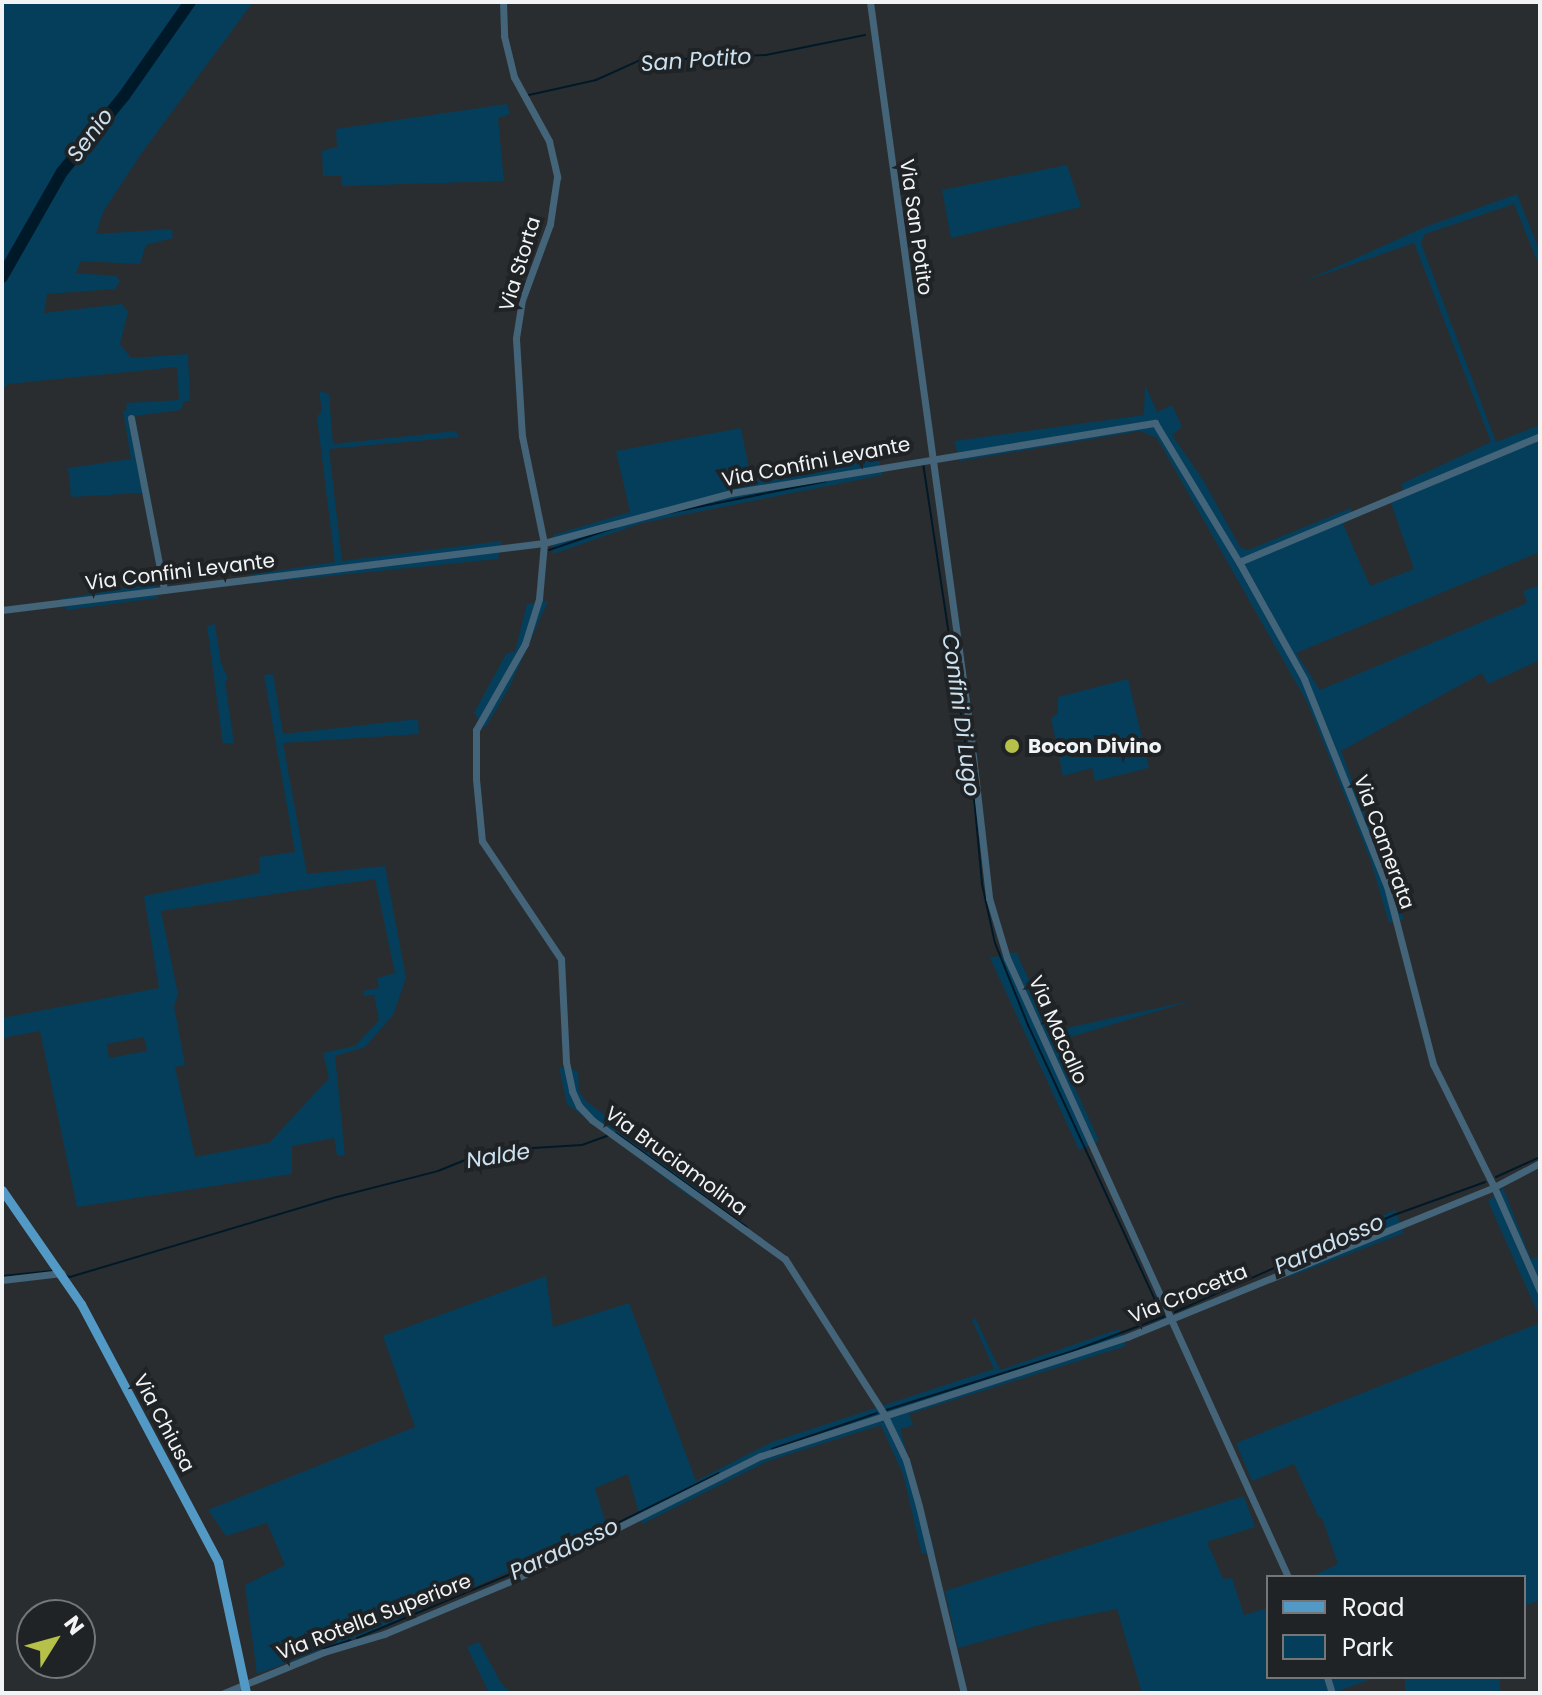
<!DOCTYPE html>
<html>
<head>
<meta charset="utf-8">
<style>
  body { margin:0 }
  #map { position:relative; width:1542px; height:1695px; overflow:hidden; background:#2a2d2f; font-family:Poppins,sans-serif }
  div>[style] { position:absolute }
  .green>* { inset:0; background:#053e5b; transform-origin:0 0 }
  .stream>* { height:2px; margin:-1px; padding:0 1px; transform-origin:1px; border-radius:1px; background:#001928 }
  .river>* { height:12px; margin:-6px; padding:0 6px; transform-origin:6px; border-radius:6px; background:#001928 }
  .minor>* { height:7px; margin:-3.5px; padding:0 3.5px; transform-origin:3.5px; border-radius:3.5px; background:#436479 }
  .major>* { height:9px; margin:-4.5px; padding:0 4.5px; transform-origin:4.5px; border-radius:4.5px; background:#5299c5 }
  .dots>* { width:22px; height:22px; translate:-50% -50%; box-sizing:border-box; border:4px solid #202325; border-radius:50% }
  span { translate:-50% -50%; white-space:nowrap; text-align:center; line-height:1.15; -webkit-text-stroke:8px #202325; paint-order:stroke }
  .street-label { font-size:20px; color:#f1f3f4 }
  .poi-label { font-size:20px; color:#f1f3f4; font-weight:700 }
  .left { translate:0 -50%; text-align:left }
  .water-label { font-size:22px; color:#cde2f0; font-style:italic }
  .frame { position:absolute; inset:0; border:4px solid #f1f3f4; pointer-events:none }
  .legend { position:absolute; left:1266px; top:1575px; width:260px; height:104px; box-sizing:border-box; background:#202325; border:2px solid #747678; margin:0; padding:10px 14px; list-style:none; font-size:24px; color:#f1f3f4 }
  .legend li { display:flex; align-items:center; gap:16px; height:40px }
  .legend b { width:40px; border:2px solid #747678 }
  .north { position:absolute; left:16px; top:1599px; width:80px; height:80px; box-sizing:border-box; background:#202325; border:2px solid #747678; border-radius:50%; rotate:53deg; font-size:22px; font-weight:700; line-height:32px; text-align:center; color:#f1f3f4 }
  .north::after { content:''; display:block; margin:auto; width:28px; height:36px; background:#b6c149; clip-path:polygon(50% 0,100% 100%,50% 72%,0 100%) }
</style>
</head>
<body>
<div id="map">
  <div class="green">
    <div style="clip-path:polygon(2px 2px,253px 2px,141px 154px,103px 212px,96px 234px,172px 229px,173px 238px,146px 245px,140px 264px,81px 261px,76px 273px,116px 276px,120px 281px,115px 289px,47px 294px,44px 313px,122px 304px,128px 312px,120px 344px,131px 358px,188px 354px,190px 401px,184px 401px,181px 410px,135px 416px,151px 502px,144px 503px,142px 493px,71px 497px,68px 468px,131px 459px,123px 411px,127px 409px,126px 403px,179px 400px,177px 367px,8px 384px,2px 391px)"></div>
    <div style="clip-path:polygon(507px 104px,510px 114px,498px 118px,504px 181px,342px 186px,341px 176px,323px 176px,322px 151px,337px 147px,336px 129px)"></div>
    <div style="clip-path:polygon(1067px 165px,1081px 207px,951px 238px,942px 190px)"></div>
    <div style="clip-path:polygon(1517px 194px,1540px 252px,1540px 268px,1514px 204px,1425px 234px,1421px 243px,1496px 442px,1540px 425px,1540px 552px,1296px 653px,1320px 690px,1527px 603px,1523px 591px,1540px 585px,1540px 660px,1488px 684px,1482px 673px,1341px 751px,1404px 919px,1389px 923px,1370px 859px,1307px 702px,1157px 438px,1140px 431px,960px 461px,954px 441px,1144px 415px,1145px 384px,1157px 412px,1172px 405px,1182px 427px,1172px 435px,1203px 480px,1240px 547px,1248px 550px,1351px 508px,1354px 517px,1343px 524px,1370px 586px,1414px 569px,1391px 503px,1405px 497px,1401px 484px,1491px 442px,1414px 243px,1305px 281px,1425px 227px)"></div>
    <div style="clip-path:polygon(319px 391px,329px 394px,333px 444px,456px 431px,459px 437px,329px 449px,342px 561px,502px 541px,498px 559px,249px 584px,249px 575px,335px 562px,317px 417px,322px 411px)"></div>
    <div style="clip-path:polygon(741px 428px,751px 479px,877px 454px,883px 475px,642px 523px,553px 554px,553px 535px,630px 512px,616px 451px)"></div>
    <div style="clip-path:polygon(157px 583px,158px 598px,67px 610px,59px 599px)"></div>
    <div style="clip-path:polygon(548px 601px,509px 688px,485px 728px,474px 713px,506px 654px,515px 651px,527px 604px)"></div>
    <div style="clip-path:polygon(215px 624px,221px 663px,228px 678px,225px 682px,234px 743px,223px 744px,207px 626px)"></div>
    <div style="clip-path:polygon(evenodd,273px 674px,283px 734px,418px 719px,419px 734px,283px 743px,307px 874px,385px 866px,406px 978px,393px 1015px,365px 1047px,335px 1056px,345px 1155px,337px 1156px,334px 1138px,292px 1146px,292px 1174px,77px 1207px,40px 1031px,2px 1038px,2px 1018px,159px 988px,144px 896px,260px 873px,259px 857px,295px 852px,264px 675px,273px 674px,375px 879px,395px 973px,377px 978px,379px 988px,363px 991px,364px 996px,374px 995px,379px 1020px,355px 1046px,323px 1053px,329px 1078px,269px 1143px,195px 1157px,175px 1067px,185px 1065px,174px 1006px,178px 994px,161px 911px,375px 879px,273px 674px,144px 1037px,147px 1051px,109px 1058px,107px 1044px,144px 1037px)"></div>
    <div style="clip-path:polygon(1128px 679px,1149px 768px,1095px 781px,1092px 768px,1063px 776px,1051px 718px,1058px 713px,1058px 697px)"></div>
    <div style="clip-path:polygon(1016px 952px,1053px 1031px,1194px 1000px,1054px 1042px,1099px 1141px,1079px 1150px,990px 958px)"></div>
    <div style="clip-path:polygon(559px 1067px,578px 1071px,579px 1092px,586px 1101px,709px 1193px,690px 1197px,567px 1104px)"></div>
    <div style="clip-path:polygon(1503px 1188px,1531px 1259px,1540px 1256px,1540px 1318px,1488px 1201px)"></div>
    <div style="clip-path:polygon(1395px 1210px,1404px 1233px,1289px 1277px,1281px 1261px)"></div>
    <div style="clip-path:polygon(546px 1276px,553px 1327px,629px 1303px,696px 1481px,772px 1442px,994px 1369px,972px 1320px,975px 1318px,1000px 1370px,1119px 1329px,1126px 1346px,909px 1414px,913px 1425px,900px 1429px,935px 1552px,922px 1554px,903px 1474px,881px 1425px,768px 1461px,642px 1524px,628px 1474px,595px 1488px,606px 1524px,526px 1564px,378px 1629px,257px 1674px,245px 1585px,285px 1565px,267px 1523px,226px 1536px,208px 1510px,415px 1427px,383px 1336px)"></div>
    <div style="clip-path:polygon(1540px 1323px,1540px 1600px,1524px 1606px,1524px 1577px,1311px 1577px,1338px 1564px,1322px 1518px,1319px 1518px,1294px 1464px,1252px 1481px,1236px 1443px)"></div>
    <div style="clip-path:polygon(1244px 1496px,1255px 1527px,1207px 1542px,1223px 1579px,1232px 1578px,1244px 1615px,1268px 1608px,1268px 1677px,1377px 1677px,1333px 1693px,1142px 1693px,1117px 1609px,1051px 1622px,958px 1648px,945px 1591px)"></div>
    <div style="clip-path:polygon(479px 1642px,501px 1683px,511px 1693px,489px 1693px,467px 1647px)"></div>
    <div style="left:1405px;top:1677px;width:95px;height:17px"></div>
  </div>
  <div class="stream">
    <div style="left:529px;top:95px;width:69px;rotate:-12.6deg"></div>
    <div style="left:596px;top:80px;width:46px;rotate:-24.3deg"></div>
    <div style="left:638px;top:61px;width:128px;rotate:-2.7deg"></div>
    <div style="left:766px;top:55px;width:101px;rotate:-11.4deg"></div>
    <div style="left:923px;top:463px;width:349px;rotate:81.4deg"></div>
    <div style="left:975px;top:808px;width:76px;rotate:84.7deg"></div>
    <div style="left:982px;top:884px;width:60px;rotate:77.6deg"></div>
    <div style="left:995px;top:943px;width:88px;rotate:68.1deg"></div>
    <div style="left:1028px;top:1025px;width:322px;rotate:65.2deg"></div>
    <div style="left:668px;top:513px;width:161px;rotate:-11.4deg"></div>
    <div style="left:549px;top:550px;width:71px;rotate:-18.9deg"></div>
    <div style="left:616px;top:1133px;width:161px;rotate:35.7deg"></div>
    <div style="left:1496px;top:1177px;width:48px;rotate:-24.4deg"></div>
    <div style="left:2px;top:1276px;width:50px;rotate:-5.7deg"></div>
    <div style="left:66px;top:1276px;width:4px;rotate:14deg"></div>
    <div style="left:70px;top:1277px;width:279px;rotate:-16.7deg"></div>
    <div style="left:337px;top:1197px;width:104px;rotate:-14.4deg"></div>
    <div style="left:438px;top:1171px;width:40px;rotate:-22deg"></div>
    <div style="left:475px;top:1156px;width:26px;rotate:-13deg"></div>
    <div style="left:500px;top:1150px;width:82px;rotate:-3.5deg"></div>
    <div style="left:582px;top:1145px;width:30px;rotate:-20deg"></div>
    <div style="left:1175px;top:1312px;width:240px;rotate:-23.9deg"></div>
    <div style="left:1394px;top:1215px;width:97px;rotate:-19.9deg"></div>
    <div style="left:886px;top:1410px;width:196px;rotate:-17.5deg"></div>
    <div style="left:1073px;top:1351px;width:98px;rotate:-20.8deg"></div>
    <div style="left:772px;top:1449px;width:111px;rotate:-18.9deg"></div>
    <div style="left:357px;top:1638px;width:190px;rotate:-22.6deg"></div>
    <div style="left:532px;top:1565px;width:208px;rotate:-26.2deg"></div>
    <div style="left:323px;top:1649px;width:29px;rotate:-18deg"></div>
  </div>
  <div class="river">
    <div style="left:2px;top:277px;width:121px;rotate:-60.3deg"></div>
    <div style="left:62px;top:172px;width:98px;rotate:-50.8deg"></div>
    <div style="left:124px;top:96px;width:115px;rotate:-54.9deg"></div>
  </div>
  <div class="minor">
    <div style="left:503px;top:2px;width:34px;rotate:88deg"></div>
    <div style="left:504px;top:36px;width:42px;rotate:76.3deg"></div>
    <div style="left:514px;top:77px;width:73px;rotate:61.3deg"></div>
    <div style="left:549px;top:141px;width:37px;rotate:77deg"></div>
    <div style="left:557px;top:177px;width:48px;rotate:98.5deg"></div>
    <div style="left:550px;top:224px;width:81px;rotate:110.2deg"></div>
    <div style="left:522px;top:300px;width:39px;rotate:99deg"></div>
    <div style="left:516px;top:339px;width:97px;rotate:86.5deg"></div>
    <div style="left:522px;top:436px;width:109px;rotate:78.4deg"></div>
    <div style="left:544px;top:543px;width:56px;rotate:95.1deg"></div>
    <div style="left:539px;top:599px;width:47px;rotate:107.3deg"></div>
    <div style="left:525px;top:644px;width:99px;rotate:119.7deg"></div>
    <div style="left:476px;top:730px;width:49px;rotate:90deg"></div>
    <div style="left:476px;top:779px;width:62px;rotate:84.5deg"></div>
    <div style="left:482px;top:841px;width:142px;rotate:56.2deg"></div>
    <div style="left:561px;top:959px;width:103px;rotate:87.2deg"></div>
    <div style="left:566px;top:1062px;width:30px;rotate:78deg"></div>
    <div style="left:572px;top:1091px;width:17px;rotate:65deg"></div>
    <div style="left:579px;top:1106px;width:19px;rotate:47deg"></div>
    <div style="left:592px;top:1120px;width:238px;rotate:35.8deg"></div>
    <div style="left:785px;top:1259px;width:184px;rotate:57.4deg"></div>
    <div style="left:884px;top:1414px;width:51px;rotate:64.4deg"></div>
    <div style="left:906px;top:1460px;width:48px;rotate:74.2deg"></div>
    <div style="left:919px;top:1506px;width:192px;rotate:76.5deg"></div>
    <div style="left:870px;top:2px;width:735px;rotate:82.18deg"></div>
    <div style="left:970px;top:730px;width:169px;rotate:83.5deg"></div>
    <div style="left:989px;top:898px;width:63px;rotate:73.3deg"></div>
    <div style="left:1007px;top:958px;width:680px;rotate:65.58deg"></div>
    <div style="left:131px;top:418px;width:175px;rotate:79.1deg"></div>
    <div style="left:1239px;top:562px;width:134px;rotate:60.9deg"></div>
    <div style="left:1304px;top:679px;width:223px;rotate:68.2deg"></div>
    <div style="left:1387px;top:886px;width:184px;rotate:75.5deg"></div>
    <div style="left:1433px;top:1064px;width:137px;rotate:63.6deg"></div>
    <div style="left:1494px;top:1187px;width:114px;rotate:66.1deg"></div>
    <div style="left:2px;top:610px;width:546px;rotate:-7.05deg"></div>
    <div style="left:544px;top:543px;width:194px;rotate:-15deg"></div>
    <div style="left:731px;top:493px;width:430px;rotate:-9.4deg"></div>
    <div style="left:1155px;top:423px;width:162px;rotate:58.9deg"></div>
    <div style="left:1239px;top:562px;width:326px;rotate:-22.7deg"></div>
    <div style="left:2px;top:1280px;width:60px;rotate:-6.7deg"></div>
    <div style="left:1327px;top:1677px;width:17px;rotate:73deg"></div>
    <div style="left:224px;top:1693px;width:108px;rotate:-22.3deg"></div>
    <div style="left:324px;top:1652px;width:63px;rotate:-16.7deg"></div>
    <div style="left:384px;top:1634px;width:140px;rotate:-22.7deg"></div>
    <div style="left:513px;top:1580px;width:277px;rotate:-26.6deg"></div>
    <div style="left:761px;top:1456px;width:385px;rotate:-18deg"></div>
    <div style="left:1127px;top:1337px;width:396px;rotate:-22.2deg"></div>
    <div style="left:1494px;top:1187px;width:52px;rotate:-27.6deg"></div>
  </div>
  <div class="major">
    <div style="left:2px;top:1190px;width:139px;rotate:55.3deg"></div>
    <div style="left:81px;top:1304px;width:292px;rotate:62deg"></div>
    <div style="left:218px;top:1562px;width:134px;rotate:77.9deg"></div>
  </div>
  <div class="dots">
    <div style="left:1012px;top:746px;background:#b6c149"></div>
  </div>
  <div class="street-label">
    <span style="left:916px;top:227px;rotate:82deg">Via San Potito</span>
    <span style="left:520px;top:264px;rotate:-73deg">Via Storta</span>
    <span style="left:816px;top:462px;rotate:-11deg">Via Confini Levante</span>
    <span style="left:180px;top:572px;rotate:-7deg">Via Confini Levante</span>
    <span style="left:1384px;top:842px;rotate:70deg">Via Camerata</span>
    <span style="left:1058px;top:1030px;rotate:66deg">Via Macallo</span>
    <span style="left:676px;top:1161px;rotate:36deg">Via Bruciamolina</span>
    <span style="left:1188px;top:1294px;rotate:-22deg">Via Crocetta</span>
    <span style="left:164px;top:1423px;rotate:62deg">Via Chiusa</span>
    <span style="left:374px;top:1617px;rotate:-21deg">Via Rotella Superiore</span>
  </div>
  <div class="poi-label">
    <span class="left" style="left:1028px;top:746px">Bocon Divino</span>
  </div>
  <div class="water-label">
    <span style="left:696px;top:60px;rotate:-4deg">San Potito</span>
    <span style="left:90px;top:135px;rotate:-53deg">Senio</span>
    <span style="left:961px;top:715px;rotate:82deg">Confini Di Lugo</span>
    <span style="left:498px;top:1156px;rotate:-9deg">Nalde</span>
    <span style="left:1329px;top:1244px;rotate:-24deg">Paradosso</span>
    <span style="left:564px;top:1549px;rotate:-25deg">Paradosso</span>
  </div>
  <div class="frame"></div>
  <ul class="legend">
  <li><b style="height:10px;background:#5299c5"></b>Road</li>
  <li><b style="height:22px;background:#053e5b"></b>Park</li>
  </ul>
  <div class="north">N</div>
</div>
</body>
</html>
